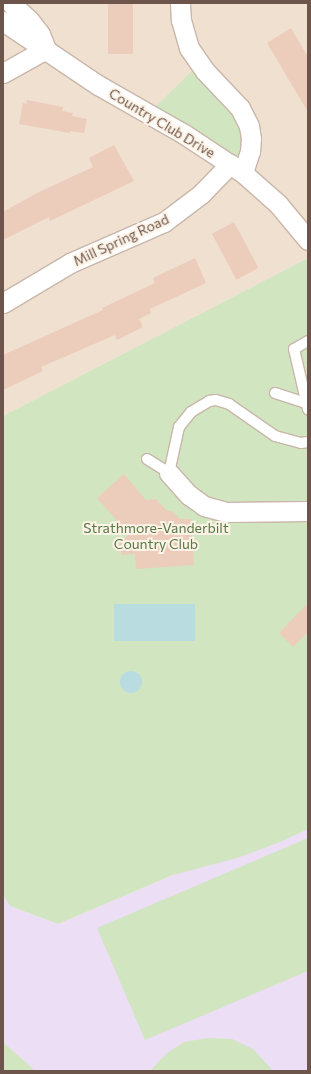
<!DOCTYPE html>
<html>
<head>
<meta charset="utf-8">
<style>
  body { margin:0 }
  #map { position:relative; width:311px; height:1074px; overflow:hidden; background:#f9efe1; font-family:Commissioner,sans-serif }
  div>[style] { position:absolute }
  .residential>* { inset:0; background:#f0e0d0 }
  .education>* { inset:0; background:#ecdef5 }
  .green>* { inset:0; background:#d1e5c1 }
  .water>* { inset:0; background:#b8dce0; transform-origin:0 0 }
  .round { border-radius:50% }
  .building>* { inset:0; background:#ecccbb; transform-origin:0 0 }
  .roads { filter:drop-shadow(1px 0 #c8b6aa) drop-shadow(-1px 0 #c8b6aa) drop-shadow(0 1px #c8b6aa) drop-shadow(0 -1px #c8b6aa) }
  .service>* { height:10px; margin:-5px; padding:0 5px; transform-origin:5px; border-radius:5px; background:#fff }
  .minor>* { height:19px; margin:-9.5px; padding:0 9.5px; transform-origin:9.5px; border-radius:9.5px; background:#fff }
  span { translate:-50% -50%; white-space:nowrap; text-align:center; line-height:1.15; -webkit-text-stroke:4px #fdf3e6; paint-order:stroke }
  .street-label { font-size:14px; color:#6d554b }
  .park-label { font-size:14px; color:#577847 }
  .frame { position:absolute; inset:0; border:4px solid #6d554b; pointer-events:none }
</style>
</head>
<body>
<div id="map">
  <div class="residential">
    <div style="clip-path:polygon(3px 3px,308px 3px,308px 258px,3px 416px)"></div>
  </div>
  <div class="education">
    <div style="clip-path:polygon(308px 818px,308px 1071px,35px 1071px,3px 1042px,3px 895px,10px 906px,58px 924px)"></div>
  </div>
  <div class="green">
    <div style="clip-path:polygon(196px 67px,245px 126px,241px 169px,150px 112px)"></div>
    <div style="clip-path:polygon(308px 258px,308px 829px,280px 842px,237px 858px,173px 875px,58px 924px,10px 906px,3px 895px,3px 416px)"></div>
    <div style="clip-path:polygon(308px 838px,308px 971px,145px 1040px,97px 928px)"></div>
    <div style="clip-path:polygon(208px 1038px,232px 1039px,253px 1049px,273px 1071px,150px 1071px,167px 1053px,184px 1042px)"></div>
    <div style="clip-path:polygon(3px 1042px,31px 1067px,35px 1071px,3px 1071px)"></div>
  </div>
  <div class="water">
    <div style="left:114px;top:604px;width:81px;height:37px"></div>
    <div class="round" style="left:120px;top:671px;width:22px;height:22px"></div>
  </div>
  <div class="building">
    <div style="left:108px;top:3px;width:25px;height:51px"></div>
    <div style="clip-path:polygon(291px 28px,308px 57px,308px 112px,267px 43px)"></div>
    <div style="clip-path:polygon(27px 100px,63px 107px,62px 111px,73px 113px,72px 116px,87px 119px,84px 133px,70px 131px,70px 133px,19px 124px,23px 103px,26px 104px)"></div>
    <div style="clip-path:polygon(114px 145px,134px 181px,50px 221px,49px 217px,3px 240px,3px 212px,37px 193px,93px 167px,89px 158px)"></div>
    <div style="left:234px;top:222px;width:52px;height:25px;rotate:62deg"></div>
    <div style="clip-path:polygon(195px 258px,206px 283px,150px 309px,151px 313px,139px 319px,143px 327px,117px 340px,115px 335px,41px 367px,43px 371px,3px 390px,3px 355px,103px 310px,102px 308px,155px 283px,153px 278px)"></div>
    <div style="clip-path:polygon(124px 474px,146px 500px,156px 499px,167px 511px,172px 511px,180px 519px,191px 519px,194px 565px,136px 569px,135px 554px,121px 555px,120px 542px,129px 534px,97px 498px)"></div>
    <div style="clip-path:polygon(308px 603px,308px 632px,293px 647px,279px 633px)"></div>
  </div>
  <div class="roads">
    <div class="service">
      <div style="left:308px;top:341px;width:16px;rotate:150deg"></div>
      <div style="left:294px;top:349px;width:62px;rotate:76.9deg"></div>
      <div style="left:275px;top:393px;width:35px;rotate:18deg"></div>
      <div style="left:147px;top:459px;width:26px;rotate:32deg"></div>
      <div style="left:169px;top:473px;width:47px;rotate:-77.7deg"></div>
      <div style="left:179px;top:427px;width:19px;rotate:-51deg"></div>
      <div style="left:191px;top:412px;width:21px;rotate:-31deg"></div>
      <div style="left:209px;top:401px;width:7px;rotate:-8deg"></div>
      <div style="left:216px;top:400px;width:14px;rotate:17deg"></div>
      <div style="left:229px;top:404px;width:56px;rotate:34.8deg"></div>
      <div style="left:275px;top:436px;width:27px;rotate:15deg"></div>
      <div style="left:301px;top:443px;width:7px;rotate:-8deg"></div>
    </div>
    <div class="minor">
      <div style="left:180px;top:3px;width:17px;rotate:87deg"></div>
      <div style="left:181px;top:20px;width:29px;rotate:74deg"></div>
      <div style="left:189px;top:48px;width:28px;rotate:55deg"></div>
      <div style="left:205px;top:71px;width:51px;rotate:46.6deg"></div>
      <div style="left:240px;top:108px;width:20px;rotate:63deg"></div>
      <div style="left:249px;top:126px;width:12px;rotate:81deg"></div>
      <div style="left:251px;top:138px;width:13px;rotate:94deg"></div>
      <div style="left:250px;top:151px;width:23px;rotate:108deg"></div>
      <div style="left:3px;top:21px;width:115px;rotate:34deg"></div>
      <div style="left:98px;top:85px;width:99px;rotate:29.7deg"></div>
      <div style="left:184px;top:134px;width:71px;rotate:33.5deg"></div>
      <div style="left:243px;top:173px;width:47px;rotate:41.5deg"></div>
      <div style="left:278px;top:204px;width:47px;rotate:50.2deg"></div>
      <div style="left:3px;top:73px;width:49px;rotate:-29.2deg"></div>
      <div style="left:46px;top:49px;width:16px;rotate:-112deg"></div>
      <div style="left:40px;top:34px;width:16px;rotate:-128deg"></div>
      <div style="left:30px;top:21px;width:26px;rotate:-137deg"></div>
      <div style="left:3px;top:303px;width:78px;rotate:-30.8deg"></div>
      <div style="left:70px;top:263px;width:103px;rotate:-23.6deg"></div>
      <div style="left:164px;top:222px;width:46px;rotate:-37.1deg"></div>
      <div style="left:201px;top:194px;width:42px;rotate:-46deg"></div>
      <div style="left:169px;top:473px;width:30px;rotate:48deg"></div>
      <div style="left:189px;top:495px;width:19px;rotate:36deg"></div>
      <div style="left:204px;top:506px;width:24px;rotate:15deg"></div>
      <div style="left:227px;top:512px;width:81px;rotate:-0.7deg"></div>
    </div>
  </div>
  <div class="street-label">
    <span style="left:162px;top:123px;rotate:31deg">Country Club Drive</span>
    <span style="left:121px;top:240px;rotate:-25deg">Mill Spring Road</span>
  </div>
  <div class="park-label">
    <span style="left:156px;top:536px">Strathmore-Vanderbilt<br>Country Club</span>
  </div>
  <div class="frame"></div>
</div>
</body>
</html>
